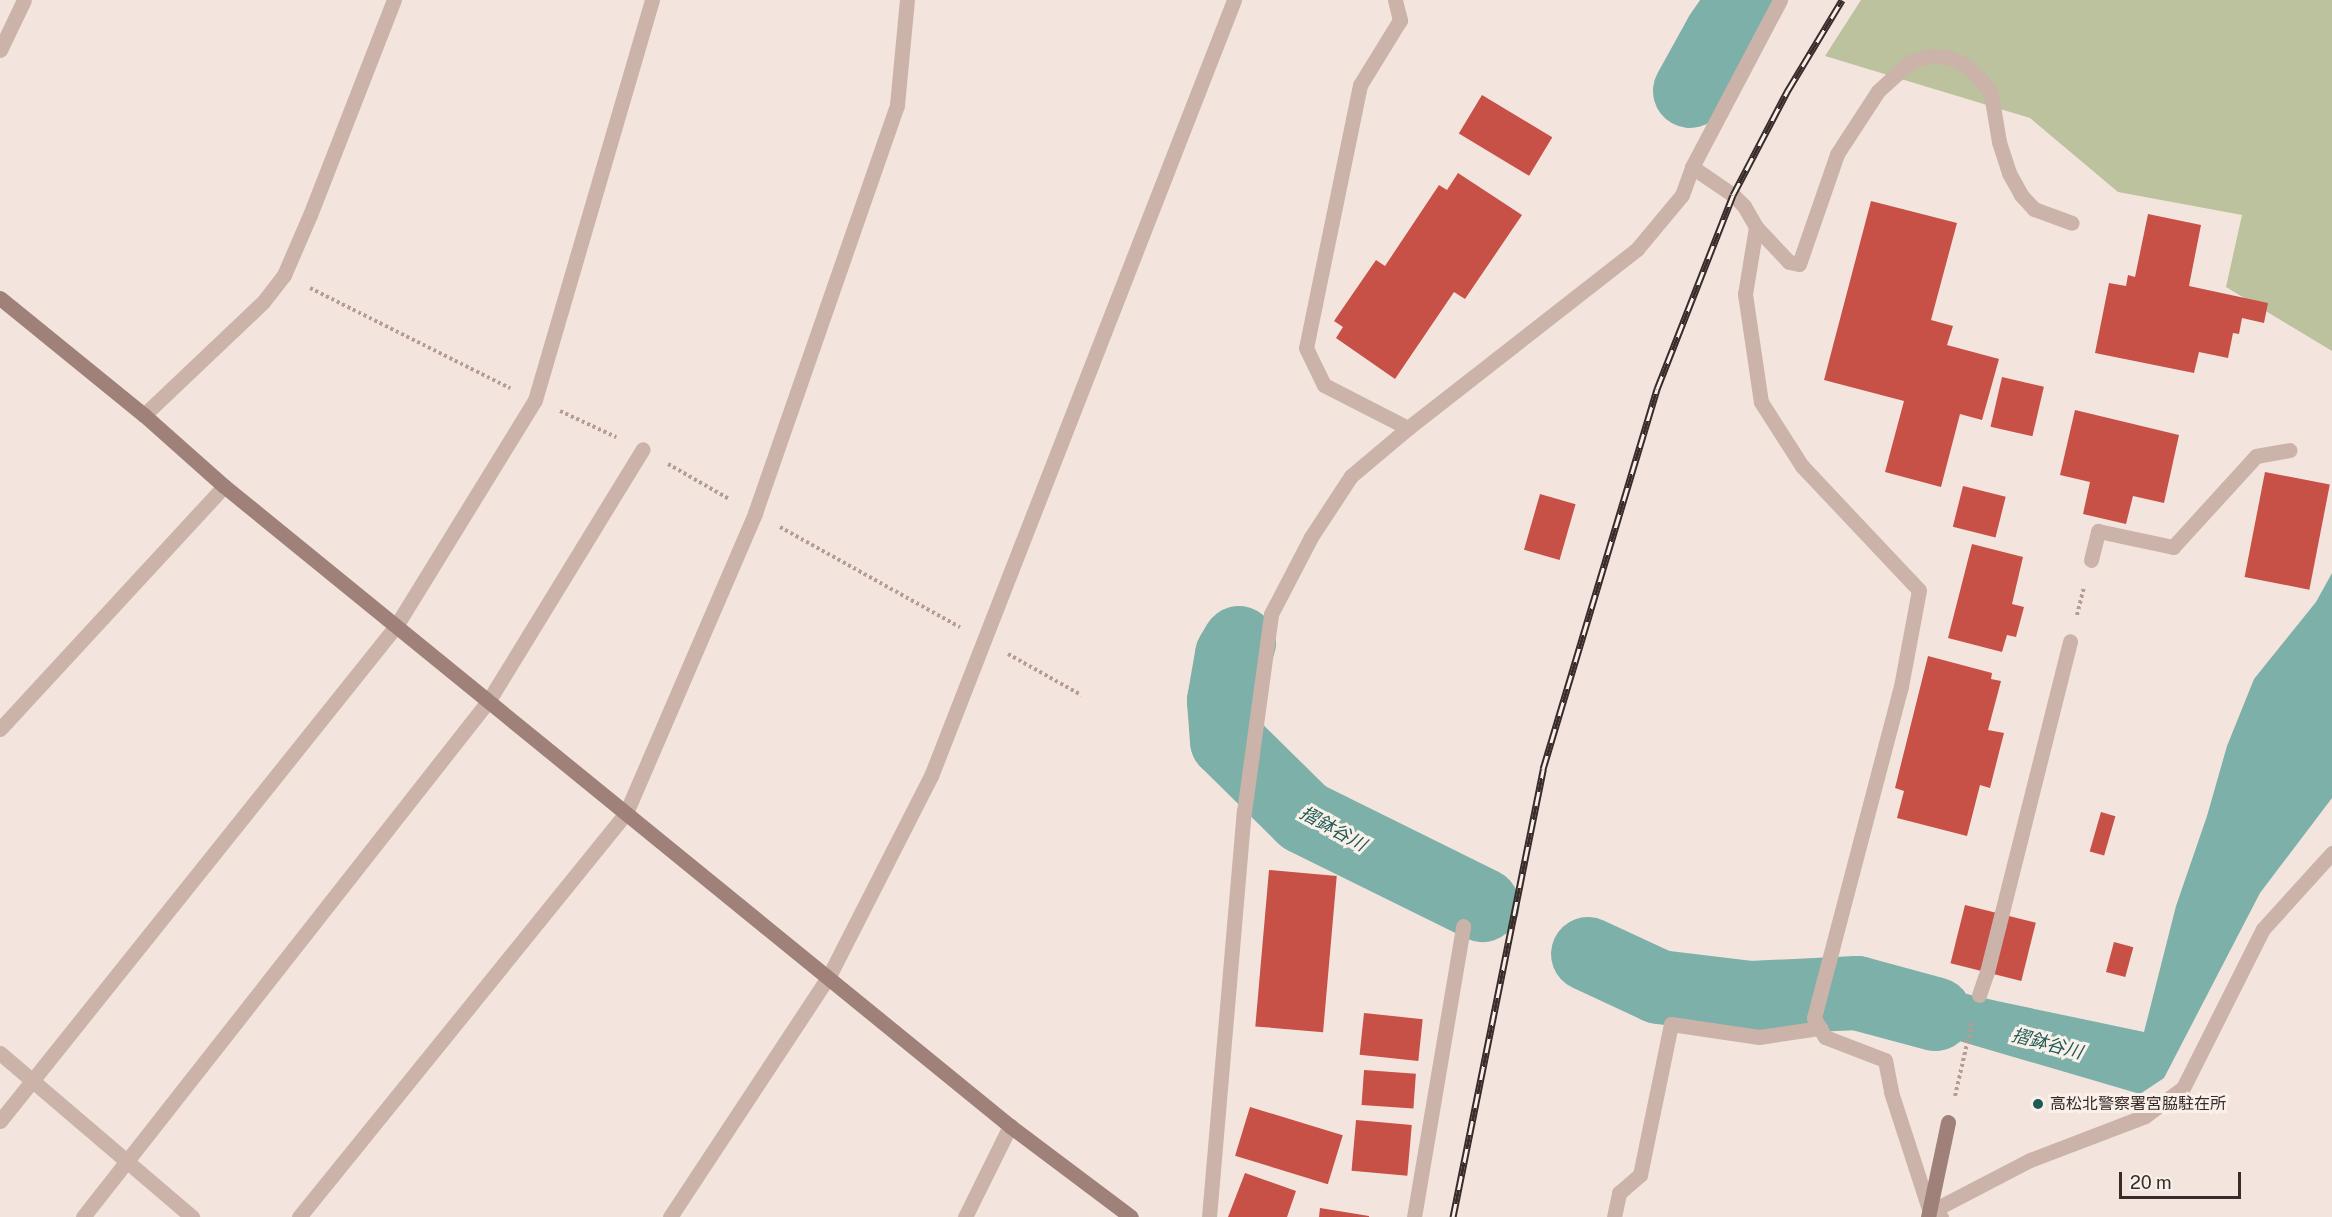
<!DOCTYPE html>
<html>
<head>
<meta charset="utf-8">
<style>
  body { margin:0 }
  #map { position:relative; width:2332px; height:1217px; overflow:hidden; background:#f3e5de; font-family:"Public Sans","Noto Sans JP",sans-serif }
  div>[style] { position:absolute }
  .green>* { inset:0; background:#bcc29d }
  .water>* { inset:0; background:#7cb0a9 }
  .river>* { height:74px; margin:-37px; padding:0 37px; transform-origin:37px; border-radius:37px; background:#7cb0a9 }
  .building>* { inset:0; background:#c75047; transform-origin:0 0 }
  .path>* { height:4px; margin-top:-2px; transform-origin:0; background:repeating-linear-gradient(90deg,#b79c93 0 3px,transparent 0 6px) }
  .lane>* { height:15px; margin:-7.5px; padding:0 7.5px; transform-origin:7.5px; border-radius:7.5px; background:#cbb3a9 }
  .street>* { height:15px; margin:-7.5px; padding:0 7.5px; transform-origin:7.5px; border-radius:7.5px; background:#cbb3a9 }
  .secondary>* { height:15px; margin:-7.5px; padding:0 7.5px; transform-origin:7.5px; border-radius:7.5px; background:#9f817a }
  .rail>* { height:7px; margin-top:-3.5px; transform-origin:0; background:repeating-linear-gradient(90deg,#faf0ea 0 14px,#382b29 0 28px); box-sizing:border-box; border-block:2px solid #382b29 }
  .dots>* { width:16px; height:16px; translate:-50% -50%; box-sizing:border-box; border:3px solid #faf0ea; border-radius:50% }
  span { translate:-50% -50%; white-space:nowrap; text-align:center; line-height:1.15; -webkit-text-stroke:6px #faf0ea; paint-order:stroke }
  .poi-label { font-size:16px; color:#382b29 }
  .left { translate:0 -50%; text-align:left }
  .water-label { font-size:18px; color:#1e5b54; font-style:italic }
  .scale { position:absolute; left:2119px; top:1172px; width:122px; height:27px; box-sizing:border-box; border:3px solid #382b29; border-top:0; padding-left:8px; font-size:18px; line-height:21px; white-space:nowrap; color:#382b29; -webkit-text-stroke:4px #faf0ea; paint-order:stroke }
</style>
</head>
<body>
<div id="map">
  <div class="green">
    <div style="clip-path:polygon(1861px 0,2332px 0,2332px 351px,2226px 287px,2242px 215px,2118px 192px,2030px 118px,1825px 56px)"></div>
  </div>
  <div class="water">
    <div style="clip-path:polygon(2332px 573px,2332px 798px,2260px 893px,2164px 1078px,2140px 1094px,1833px 1004px,1843px 965px,1997px 1001px,2144px 1032px,2176px 906px,2207px 816px,2227px 746px,2254px 679px,2316px 602px)"></div>
  </div>
  <div class="river">
    <div style="left:1690px;top:91px;width:64px;rotate:-61deg"></div>
    <div style="left:1721px;top:35px;width:42px;rotate:-55.6deg"></div>
    <div style="left:1239px;top:643px;width:14px;rotate:120deg"></div>
    <div style="left:1232px;top:655px;width:47px;rotate:99.9deg"></div>
    <div style="left:1224px;top:701px;width:40px;rotate:85.7deg"></div>
    <div style="left:1227px;top:741px;width:108px;rotate:44.6deg"></div>
    <div style="left:1304px;top:817px;width:199px;rotate:26.3deg"></div>
    <div style="left:1588px;top:954px;width:78px;rotate:24.9deg"></div>
    <div style="left:1659px;top:987px;width:92px;rotate:6.9deg"></div>
    <div style="left:1750px;top:998px;width:107px;rotate:-2.7deg"></div>
    <div style="left:1857px;top:993px;width:81px;rotate:15.1deg"></div>
  </div>
  <div class="building">
    <div style="left:1482px;top:95px;width:82px;height:45px;rotate:31deg"></div>
    <div style="clip-path:polygon(1458px 173px,1522px 215px,1465px 299px,1454px 292px,1395px 379px,1336px 338px,1343px 327px,1334px 321px,1376px 260px,1385px 266px,1439px 185px,1447px 190px)"></div>
    <div style="clip-path:polygon(1871px 201px,1957px 223px,1931px 320px,1953px 326px,1947px 345px,1999px 359px,1982px 420px,1960px 414px,1941px 487px,1885px 472px,1904px 401px,1824px 380px)"></div>
    <div style="clip-path:polygon(2148px 214px,2201px 225px,2189px 286px,2268px 303px,2264px 323px,2242px 318px,2239px 334px,2233px 333px,2228px 358px,2199px 352px,2194px 373px,2095px 353px,2109px 283px,2126px 286px,2128px 275px,2135px 277px)"></div>
    <div style="left:2002px;top:377px;width:43px;height:51px;rotate:13deg"></div>
    <div style="clip-path:polygon(2075px 410px,2179px 435px,2164px 503px,2133px 496px,2126px 524px,2083px 514px,2090px 482px,2060px 475px)"></div>
    <div style="left:2265px;top:472px;width:66px;height:107px;rotate:11deg"></div>
    <div style="left:1963px;top:486px;width:44px;height:42px;rotate:14deg"></div>
    <div style="left:1540px;top:494px;width:37px;height:58px;rotate:16deg"></div>
    <div style="clip-path:polygon(1972px 544px,2023px 557px,2012px 604px,2024px 607px,2016px 637px,2007px 635px,2002px 652px,1948px 638px)"></div>
    <div style="clip-path:polygon(1928px 656px,1992px 673px,1991px 679px,2001px 681px,1988px 730px,2004px 733px,1990px 788px,1980px 785px,1967px 836px,1897px 818px,1904px 791px,1895px 788px)"></div>
    <div style="left:2101px;top:812px;width:15px;height:41px;rotate:16deg"></div>
    <div style="left:1269px;top:870px;width:68px;height:157px;rotate:5deg"></div>
    <div style="left:1965px;top:905px;width:73px;height:60px;rotate:14deg"></div>
    <div style="left:2114px;top:942px;width:20px;height:31px;rotate:15deg"></div>
    <div style="left:1364px;top:1013px;width:59px;height:42px;rotate:6deg"></div>
    <div style="left:1364px;top:1070px;width:52px;height:35px;rotate:4deg"></div>
    <div style="left:1250px;top:1107px;width:97px;height:51px;rotate:17deg"></div>
    <div style="left:1356px;top:1120px;width:56px;height:51px;rotate:5deg"></div>
    <div style="clip-path:polygon(1245px 1173px,1296px 1191px,1287px 1217px,1228px 1217px)"></div>
    <div style="clip-path:polygon(1320px 1208px,1369px 1216px,1369px 1217px,1319px 1217px)"></div>
  </div>
  <div class="path">
    <div style="left:310px;top:288px;width:224px;rotate:26.6deg"></div>
    <div style="left:560px;top:411px;width:62px;rotate:24.9deg"></div>
    <div style="left:668px;top:464px;width:70px;rotate:29.8deg"></div>
    <div style="left:780px;top:527px;width:206px;rotate:29.1deg"></div>
    <div style="left:2077px;top:615px;width:29px;rotate:-76deg"></div>
    <div style="left:1008px;top:654px;width:84px;rotate:29.3deg"></div>
    <div style="left:1955px;top:1096px;width:76px;rotate:-77.1deg"></div>
  </div>
  <div class="lane">
    <div style="left:1756px;top:227px;width:48px;rotate:46.7deg"></div>
    <div style="left:1789px;top:262px;width:10px;rotate:11deg"></div>
    <div style="left:1799px;top:264px;width:116px;rotate:-70.9deg"></div>
    <div style="left:1837px;top:154px;width:75px;rotate:-56.9deg"></div>
    <div style="left:1878px;top:91px;width:43px;rotate:-42.2deg"></div>
    <div style="left:1910px;top:62px;width:20px;rotate:-18deg"></div>
    <div style="left:1929px;top:56px;width:19px;rotate:3deg"></div>
    <div style="left:1948px;top:57px;width:21px;rotate:25deg"></div>
    <div style="left:1967px;top:66px;width:21px;rotate:45deg"></div>
    <div style="left:1982px;top:81px;width:16px;rotate:55deg"></div>
    <div style="left:1991px;top:94px;width:49px;rotate:80.5deg"></div>
    <div style="left:1999px;top:142px;width:33px;rotate:72deg"></div>
    <div style="left:2009px;top:173px;width:25px;rotate:61deg"></div>
    <div style="left:2021px;top:195px;width:19px;rotate:47deg"></div>
    <div style="left:2034px;top:209px;width:40px;rotate:20.2deg"></div>
    <div style="left:83px;top:1217px;width:657px;rotate:-51.86deg"></div>
    <div style="left:489px;top:700px;width:294px;rotate:-58.5deg"></div>
  </div>
  <div class="street">
    <div style="left:1395px;top:0;width:21px;rotate:76deg"></div>
    <div style="left:1400px;top:20px;width:76px;rotate:121.6deg"></div>
    <div style="left:1360px;top:85px;width:268px;rotate:101.6deg"></div>
    <div style="left:1306px;top:348px;width:41px;rotate:64.1deg"></div>
    <div style="left:1324px;top:385px;width:94px;rotate:27.1deg"></div>
    <div style="left:0;top:50px;width:55px;rotate:-64.4deg"></div>
    <div style="left:1692px;top:167px;width:50px;rotate:34.3deg"></div>
    <div style="left:1733px;top:195px;width:16px;rotate:45deg"></div>
    <div style="left:1744px;top:206px;width:24px;rotate:60deg"></div>
    <div style="left:1756px;top:227px;width:68px;rotate:99.3deg"></div>
    <div style="left:1745px;top:294px;width:109px;rotate:81.6deg"></div>
    <div style="left:1761px;top:402px;width:76px;rotate:57.4deg"></div>
    <div style="left:1802px;top:466px;width:170px;rotate:46.7deg"></div>
    <div style="left:1919px;top:590px;width:98px;rotate:100.6deg"></div>
    <div style="left:1901px;top:686px;width:343px;rotate:104.7deg"></div>
    <div style="left:1814px;top:1018px;width:22px;rotate:60deg"></div>
    <div style="left:1825px;top:1037px;width:64px;rotate:21deg"></div>
    <div style="left:1885px;top:1060px;width:33px;rotate:79deg"></div>
    <div style="left:1891px;top:1092px;width:126px;rotate:72deg"></div>
    <div style="left:1930px;top:1212px;width:12px;rotate:24deg"></div>
    <div style="left:144px;top:415px;width:164px;rotate:-43.5deg"></div>
    <div style="left:263px;top:302px;width:34px;rotate:-52deg"></div>
    <div style="left:284px;top:275px;width:65px;rotate:-66.6deg"></div>
    <div style="left:310px;top:215px;width:231px;rotate:-68.7deg"></div>
    <div style="left:2091px;top:560px;width:30px;rotate:-76deg"></div>
    <div style="left:2098px;top:531px;width:77px;rotate:12deg"></div>
    <div style="left:2173px;top:547px;width:123px;rotate:-47.6deg"></div>
    <div style="left:2256px;top:456px;width:34px;rotate:-10deg"></div>
    <div style="left:0;top:729px;width:330px;rotate:-47.3deg"></div>
    <div style="left:1979px;top:995px;width:24px;rotate:-71deg"></div>
    <div style="left:1987px;top:972px;width:341px;rotate:-75.9deg"></div>
    <div style="left:0;top:1053px;width:253px;rotate:40.5deg"></div>
    <div style="left:0;top:1121px;width:634px;rotate:-51.34deg"></div>
    <div style="left:396px;top:626px;width:265px;rotate:-58.4deg"></div>
    <div style="left:535px;top:400px;width:417px;rotate:-73.7deg"></div>
    <div style="left:1930px;top:1212px;width:113px;rotate:-27.5deg"></div>
    <div style="left:2030px;top:1160px;width:123px;rotate:-20.9deg"></div>
    <div style="left:2145px;top:1116px;width:47px;rotate:-36.4deg"></div>
    <div style="left:2183px;top:1088px;width:178px;rotate:-63.3deg"></div>
    <div style="left:2263px;top:929px;width:103px;rotate:-47.8deg"></div>
    <div style="left:299px;top:1217px;width:520px;rotate:-51.01deg"></div>
    <div style="left:626px;top:813px;width:327px;rotate:-66.7deg"></div>
    <div style="left:755px;top:513px;width:432px;rotate:-70.8deg"></div>
    <div style="left:897px;top:105px;width:105px;rotate:-84.6deg"></div>
    <div style="left:670px;top:1217px;width:289px;rotate:-56.6deg"></div>
    <div style="left:829px;top:976px;width:225px;rotate:-63deg"></div>
    <div style="left:931px;top:776px;width:833px;rotate:-68.67deg"></div>
    <div style="left:965px;top:1217px;width:102px;rotate:-63.7deg"></div>
    <div style="left:1209px;top:1217px;width:407px;rotate:-85.1deg"></div>
    <div style="left:1244px;top:812px;width:200px;rotate:-82.2deg"></div>
    <div style="left:1271px;top:614px;width:87px;rotate:-62.5deg"></div>
    <div style="left:1311px;top:537px;width:73px;rotate:-56.7deg"></div>
    <div style="left:1351px;top:476px;width:75px;rotate:-40.1deg"></div>
    <div style="left:1408px;top:428px;width:291px;rotate:-38deg"></div>
    <div style="left:1637px;top:249px;width:70px;rotate:-50.2deg"></div>
    <div style="left:1682px;top:195px;width:30px;rotate:-70deg"></div>
    <div style="left:1692px;top:167px;width:189px;rotate:-62.2deg"></div>
    <div style="left:1414px;top:1217px;width:295px;rotate:-80.4deg"></div>
    <div style="left:1614px;top:1217px;width:25px;rotate:-78deg"></div>
    <div style="left:1619px;top:1193px;width:28px;rotate:-41deg"></div>
    <div style="left:1640px;top:1175px;width:154px;rotate:-78.4deg"></div>
    <div style="left:1671px;top:1024px;width:89px;rotate:8.4deg"></div>
    <div style="left:1759px;top:1037px;width:62px;rotate:-8.4deg"></div>
  </div>
  <div class="secondary">
    <div style="left:0;top:298px;width:186px;rotate:39.1deg"></div>
    <div style="left:144px;top:415px;width:107px;rotate:41.6deg"></div>
    <div style="left:224px;top:486px;width:1014px;rotate:39.15deg"></div>
    <div style="left:1010px;top:1126px;width:151px;rotate:36.9deg"></div>
    <div style="left:1928px;top:1217px;width:97px;rotate:-78.1deg"></div>
  </div>
  <div class="rail">
    <div style="left:1453px;top:1217px;width:457px;rotate:-78.6deg"></div>
    <div style="left:1543px;top:769px;width:397px;rotate:-73.3deg"></div>
    <div style="left:1657px;top:389px;width:208px;rotate:-68.6deg"></div>
    <div style="left:1733px;top:195px;width:119px;rotate:-62.4deg"></div>
    <div style="left:1788px;top:90px;width:105px;rotate:-59deg"></div>
  </div>
  <div class="dots">
    <div style="left:2038px;top:1104px;background:#1e5b54"></div>
  </div>
  <div class="poi-label">
    <span class="left" style="left:2050px;top:1104px">高松北警察署宮脇駐在所</span>
  </div>
  <div class="water-label">
    <span style="left:1333px;top:829px;rotate:29deg">摺鉢谷川</span>
    <span style="left:2047px;top:1044px;rotate:15deg">摺鉢谷川</span>
  </div>
  <div class="scale">20 m</div>
</div>
</body>
</html>
